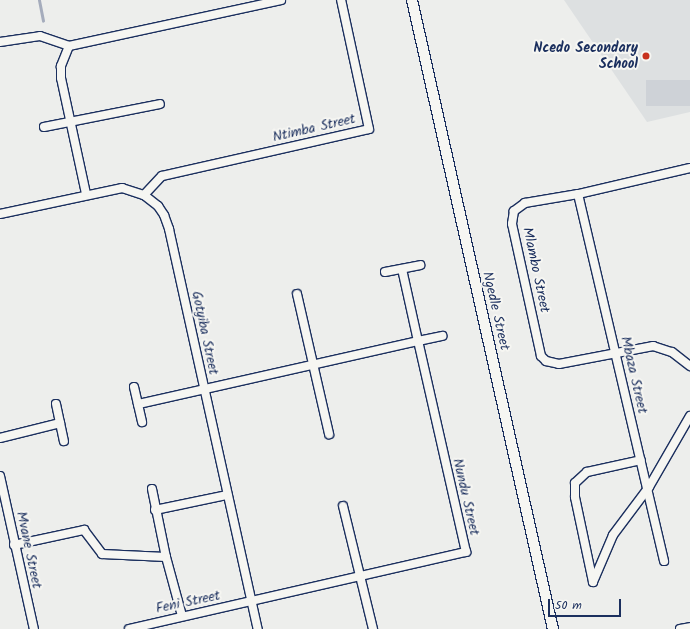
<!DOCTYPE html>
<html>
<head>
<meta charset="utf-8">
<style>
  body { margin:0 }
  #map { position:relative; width:690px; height:629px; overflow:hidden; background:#edeeec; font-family:Kalam,sans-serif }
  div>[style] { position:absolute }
  .built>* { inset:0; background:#dde0e1 }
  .green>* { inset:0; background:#ced2d7; transform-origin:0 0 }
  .stream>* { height:3px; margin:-1.5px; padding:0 1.5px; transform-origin:1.5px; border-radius:1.5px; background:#a5acbc }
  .roads { filter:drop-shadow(1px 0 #1b2f5e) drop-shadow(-1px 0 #1b2f5e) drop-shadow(0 1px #1b2f5e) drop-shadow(0 -1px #1b2f5e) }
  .minor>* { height:8px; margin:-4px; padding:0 4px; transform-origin:4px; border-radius:4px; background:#f6f6f2 }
  .tertiary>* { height:10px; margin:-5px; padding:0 5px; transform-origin:5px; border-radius:5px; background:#f6f6f2 }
  .dots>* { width:11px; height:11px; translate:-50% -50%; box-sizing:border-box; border:2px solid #f6f6f2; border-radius:50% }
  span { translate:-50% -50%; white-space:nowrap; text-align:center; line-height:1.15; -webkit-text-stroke:4px #f6f6f2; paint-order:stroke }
  .poi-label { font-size:14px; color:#1b2f5e; font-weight:700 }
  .right { translate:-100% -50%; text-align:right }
  .street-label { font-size:14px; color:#1b2f5e }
  .scale { position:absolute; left:548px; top:599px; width:73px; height:18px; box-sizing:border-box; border:2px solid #1b2f5e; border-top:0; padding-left:5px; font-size:12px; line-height:14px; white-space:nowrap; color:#1b2f5e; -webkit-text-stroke:3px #f6f6f2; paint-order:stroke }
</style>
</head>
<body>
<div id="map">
  <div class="built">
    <div style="clip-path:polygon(564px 0,690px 0,690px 112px,647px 122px)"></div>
  </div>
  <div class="green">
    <div style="left:690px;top:80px;width:26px;height:44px;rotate:90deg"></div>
  </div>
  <div class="stream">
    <div style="left:39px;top:0;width:21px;rotate:79deg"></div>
  </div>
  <div class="roads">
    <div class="minor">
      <div style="left:0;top:42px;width:40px;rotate:-8.5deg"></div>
      <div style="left:40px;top:36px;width:31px;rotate:19deg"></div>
      <div style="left:69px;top:46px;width:217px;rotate:-12.2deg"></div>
      <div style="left:69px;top:46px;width:22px;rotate:112deg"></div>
      <div style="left:61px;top:66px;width:12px;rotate:90deg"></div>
      <div style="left:61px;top:78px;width:119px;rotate:77.8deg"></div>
      <div style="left:44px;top:127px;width:118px;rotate:-11.2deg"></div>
      <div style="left:690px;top:168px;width:115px;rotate:166.9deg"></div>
      <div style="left:578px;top:194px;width:54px;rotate:170.4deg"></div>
      <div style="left:525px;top:203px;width:14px;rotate:144deg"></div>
      <div style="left:514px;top:211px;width:13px;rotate:99deg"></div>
      <div style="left:512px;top:224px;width:135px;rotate:77.6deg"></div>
      <div style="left:541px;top:356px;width:7px;rotate:45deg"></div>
      <div style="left:546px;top:361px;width:13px;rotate:13deg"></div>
      <div style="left:559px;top:364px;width:96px;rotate:-10.8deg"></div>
      <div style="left:653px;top:346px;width:20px;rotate:18deg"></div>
      <div style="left:672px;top:352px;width:23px;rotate:38deg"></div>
      <div style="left:578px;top:194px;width:377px;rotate:76.8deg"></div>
      <div style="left:144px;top:195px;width:26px;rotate:-47deg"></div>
      <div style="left:162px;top:176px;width:212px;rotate:-12.8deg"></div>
      <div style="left:369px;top:129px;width:132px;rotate:-102.2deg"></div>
      <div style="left:0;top:214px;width:125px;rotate:-12deg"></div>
      <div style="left:122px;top:188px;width:23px;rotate:18deg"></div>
      <div style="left:144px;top:195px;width:18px;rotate:38deg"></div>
      <div style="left:158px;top:206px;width:11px;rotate:56deg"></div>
      <div style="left:164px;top:215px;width:15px;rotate:70deg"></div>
      <div style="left:169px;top:229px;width:410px;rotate:77.5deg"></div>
      <div style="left:402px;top:269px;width:74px;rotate:77.5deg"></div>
      <div style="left:418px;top:341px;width:25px;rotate:-12deg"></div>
      <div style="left:385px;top:272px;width:36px;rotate:-11deg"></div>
      <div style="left:297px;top:294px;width:144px;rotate:77.1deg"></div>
      <div style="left:134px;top:387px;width:36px;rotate:77deg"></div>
      <div style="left:56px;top:404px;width:38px;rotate:78deg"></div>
      <div style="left:0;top:438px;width:62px;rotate:-14deg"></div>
      <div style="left:0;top:476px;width:157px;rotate:77.5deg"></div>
      <div style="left:152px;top:489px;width:69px;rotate:78.4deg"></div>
      <div style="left:166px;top:557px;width:61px;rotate:74.8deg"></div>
      <div style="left:343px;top:506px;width:127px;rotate:76.3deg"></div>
      <div style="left:155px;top:510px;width:74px;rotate:-11.8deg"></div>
      <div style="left:14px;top:545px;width:72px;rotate:-12.1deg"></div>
      <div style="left:84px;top:530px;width:30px;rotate:53deg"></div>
      <div style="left:102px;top:554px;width:64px;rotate:2.7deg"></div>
      <div style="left:593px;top:582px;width:51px;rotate:-66.9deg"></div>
      <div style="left:613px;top:535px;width:60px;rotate:-53.1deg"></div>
      <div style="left:649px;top:487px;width:82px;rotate:-60deg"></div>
      <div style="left:593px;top:582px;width:87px;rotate:-102deg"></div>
      <div style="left:575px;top:497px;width:14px;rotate:-90deg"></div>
      <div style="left:575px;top:483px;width:16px;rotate:-43deg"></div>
      <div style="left:587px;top:472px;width:55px;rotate:-12.5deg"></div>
      <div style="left:129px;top:629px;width:346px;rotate:-12.9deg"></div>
      <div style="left:466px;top:552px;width:216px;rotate:-102.8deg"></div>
      <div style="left:418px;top:341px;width:287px;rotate:167.3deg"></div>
      <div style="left:680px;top:629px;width:10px;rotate:-11deg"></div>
    </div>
    <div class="tertiary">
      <div style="left:412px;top:0;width:645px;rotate:77.37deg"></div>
    </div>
  </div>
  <div class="dots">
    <div style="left:646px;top:56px;background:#c8321e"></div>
  </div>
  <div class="poi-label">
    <span class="right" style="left:638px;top:56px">Ncedo Secondary<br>School</span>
  </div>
  <div class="street-label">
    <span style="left:314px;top:128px;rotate:-13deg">Ntimba Street</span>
    <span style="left:536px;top:270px;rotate:78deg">Mlambo Street</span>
    <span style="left:496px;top:311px;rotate:77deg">Ngedle Street</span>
    <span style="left:205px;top:333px;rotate:78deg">Gotyiba Street</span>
    <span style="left:634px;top:375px;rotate:77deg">Mbaza Street</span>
    <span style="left:466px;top:497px;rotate:77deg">Nundu Street</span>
    <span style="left:29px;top:550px;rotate:78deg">Mvane Street</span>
    <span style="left:188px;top:602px;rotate:-12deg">Feni Street</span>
  </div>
  <div class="scale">50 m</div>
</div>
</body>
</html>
